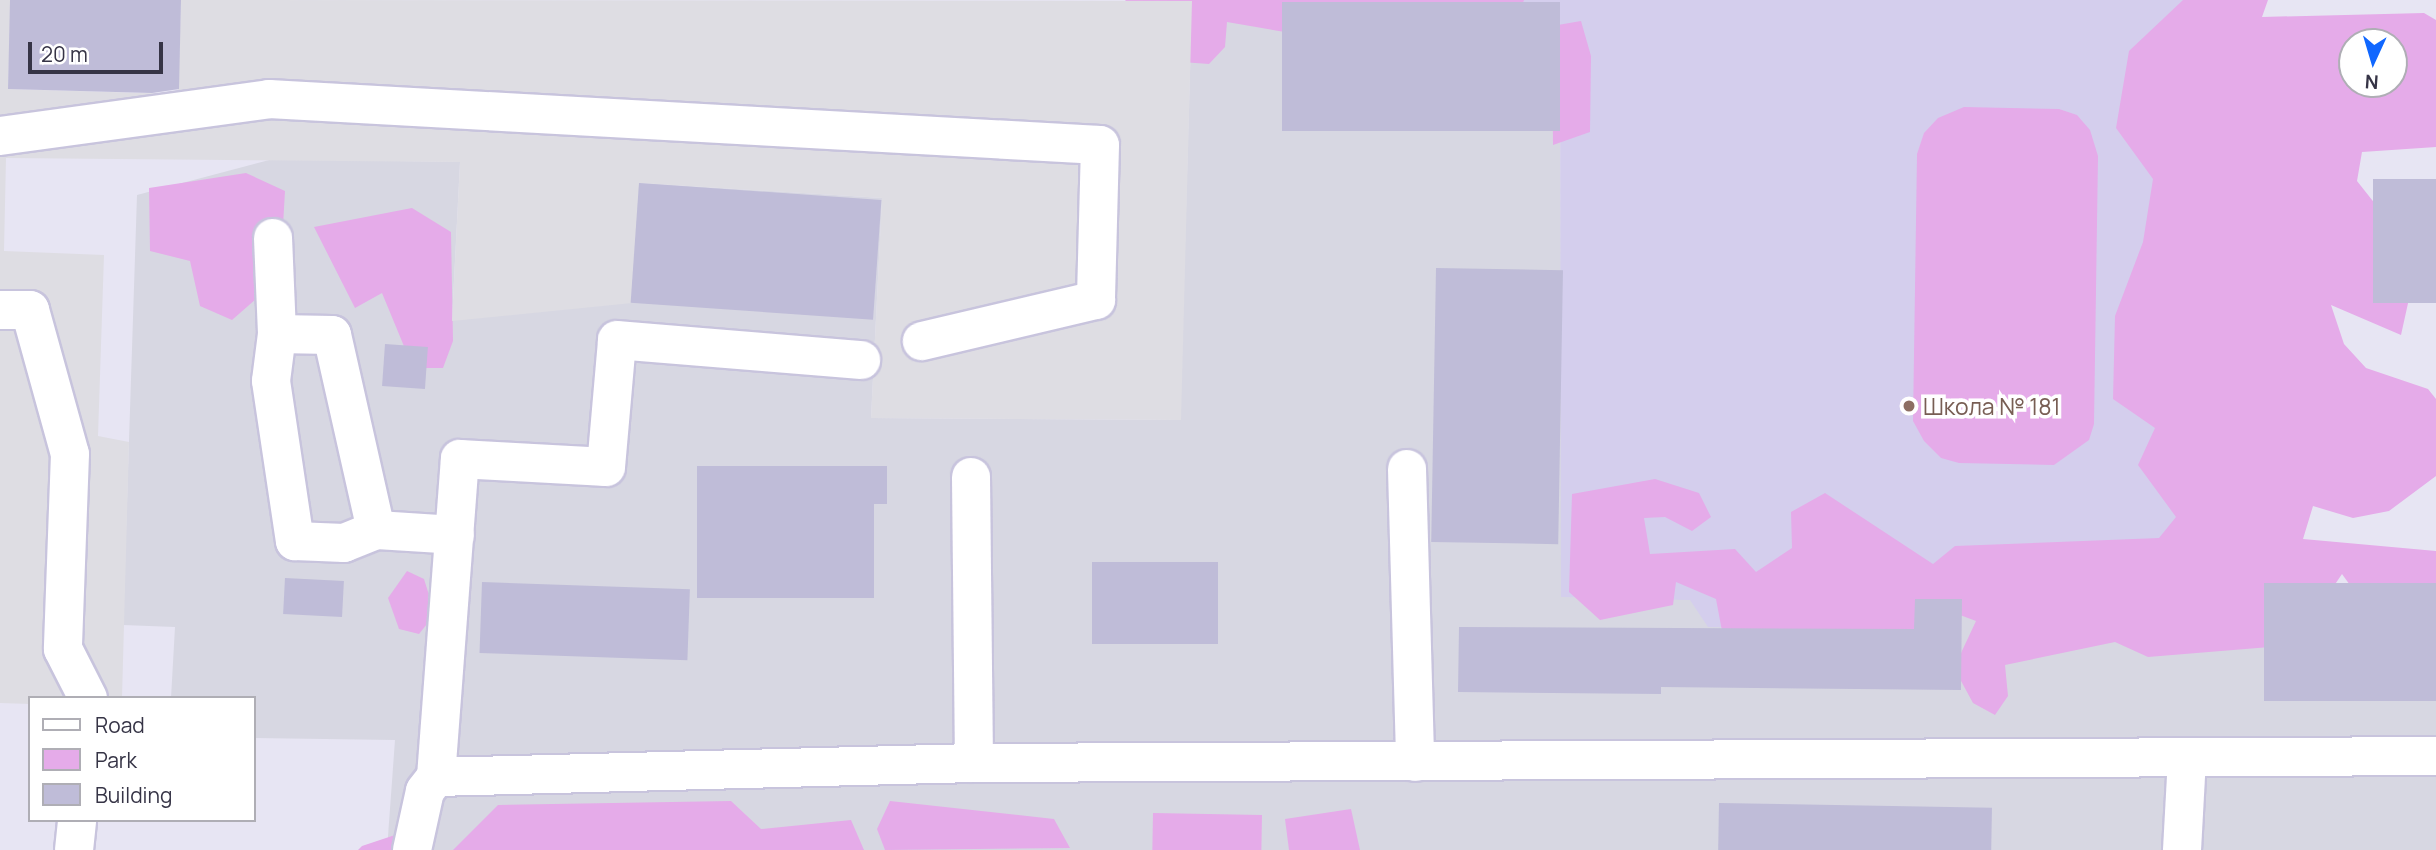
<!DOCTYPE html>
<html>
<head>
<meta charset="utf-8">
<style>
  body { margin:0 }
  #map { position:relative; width:2436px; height:850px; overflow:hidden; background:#e7e5f3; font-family:Manrope,sans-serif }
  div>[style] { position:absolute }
  .industrial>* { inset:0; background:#d7d7e2 }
  .education>* { inset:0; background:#d4ceed }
  .green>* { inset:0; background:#e5abe9; transform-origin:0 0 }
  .parking>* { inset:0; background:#dedde3 }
  .building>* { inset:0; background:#bfbcd8; transform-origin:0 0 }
  .roads { filter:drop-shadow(2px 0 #c8c4dd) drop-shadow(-2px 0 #c8c4dd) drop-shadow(0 2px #c8c4dd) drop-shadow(0 -2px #c8c4dd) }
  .minor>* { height:38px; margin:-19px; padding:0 19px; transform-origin:19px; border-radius:19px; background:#fff }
  .dots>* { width:19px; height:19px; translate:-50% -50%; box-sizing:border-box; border:4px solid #fff; border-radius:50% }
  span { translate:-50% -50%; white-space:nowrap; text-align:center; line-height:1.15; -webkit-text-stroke:7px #fff; paint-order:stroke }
  .education-label { font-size:23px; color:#785e54 }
  .left { translate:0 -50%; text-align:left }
  .legend { position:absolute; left:28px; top:696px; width:228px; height:126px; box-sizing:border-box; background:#fff; border:2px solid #afaeb5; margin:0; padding:9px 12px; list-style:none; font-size:21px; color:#363446 }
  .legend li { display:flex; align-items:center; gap:14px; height:35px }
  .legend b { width:35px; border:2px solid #afaeb5 }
  .north { position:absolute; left:2338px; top:28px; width:70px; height:70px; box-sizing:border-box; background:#fff; border:2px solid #afaeb5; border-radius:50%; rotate:184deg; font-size:19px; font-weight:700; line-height:28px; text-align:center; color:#363446 }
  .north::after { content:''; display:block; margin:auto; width:24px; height:32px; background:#1067ff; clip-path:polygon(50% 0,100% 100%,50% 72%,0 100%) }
  .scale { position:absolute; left:28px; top:42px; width:135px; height:32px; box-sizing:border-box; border:4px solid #363446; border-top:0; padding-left:9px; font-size:21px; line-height:24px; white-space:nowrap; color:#363446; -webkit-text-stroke:5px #fff; paint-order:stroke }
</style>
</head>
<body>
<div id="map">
  <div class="industrial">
    <div style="clip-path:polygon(1510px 0,1560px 4px,1562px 597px,1915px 599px,2264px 583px,2436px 584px,2436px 850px,387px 850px,395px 740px,254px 738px,254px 698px,171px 698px,175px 627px,123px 625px,137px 195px,273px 159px,460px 162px,452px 320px,639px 183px,882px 198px,871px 418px,1180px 420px,1192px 1px)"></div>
  </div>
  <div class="education">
    <div style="clip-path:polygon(1510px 0,2242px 0,2264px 583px,1962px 599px,1914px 629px,1708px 627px,1690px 600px,1561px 597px,1560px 5px,1510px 5px)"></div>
  </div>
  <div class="green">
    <div style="clip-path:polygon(1125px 0,1524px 0,1511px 31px,1308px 36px,1227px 22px,1225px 47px,1209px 64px,1182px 62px)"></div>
    <div style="clip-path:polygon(evenodd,2183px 0,2268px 0,2262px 17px,2424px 13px,2436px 20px,2436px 147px,2362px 152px,2357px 181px,2418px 258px,2401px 335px,2331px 305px,2344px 344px,2366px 368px,2428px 389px,2436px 399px,2436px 476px,2389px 511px,2353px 518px,2313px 506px,2303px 539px,2436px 551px,2436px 617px,2365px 606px,2342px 574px,2294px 645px,2148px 657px,2115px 642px,2005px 665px,2008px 696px,1995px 715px,1973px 703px,1954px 668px,1976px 621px,1944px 609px,1933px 643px,1725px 647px,1716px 599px,1676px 582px,1673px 605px,1600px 620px,1569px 592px,1572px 494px,1655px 479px,1699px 493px,1711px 517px,1692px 531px,1665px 517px,1644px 518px,1650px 554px,1735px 549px,1756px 572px,1792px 548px,1791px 512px,1825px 493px,1933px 564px,1955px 546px,2159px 538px,2176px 517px,2138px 465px,2155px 428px,2113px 399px,2115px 316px,2143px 242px,2153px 179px,2116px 128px,2129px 51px,2183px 0,2352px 42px,2394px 42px,2394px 84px,2352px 84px,2352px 42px)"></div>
    <div style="clip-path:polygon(1581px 21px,1591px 56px,1590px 132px,1553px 145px,1552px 26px)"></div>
    <div style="clip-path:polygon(1964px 107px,2059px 109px,2077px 115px,2090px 130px,2098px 156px,2094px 424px,2089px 440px,2054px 465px,1959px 463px,1941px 458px,1924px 441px,1913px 421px,1917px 154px,1924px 133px,1938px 118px)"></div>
    <div style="clip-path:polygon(246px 173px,285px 191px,280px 278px,232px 320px,200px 306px,190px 261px,150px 251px,149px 188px)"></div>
    <div style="clip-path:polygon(412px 208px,451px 232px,453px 341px,443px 368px,413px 368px,382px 293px,355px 308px,314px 227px)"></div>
    <div style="clip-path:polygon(407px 571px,424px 579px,435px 614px,419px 634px,399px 629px,388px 598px)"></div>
    <div style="clip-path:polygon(731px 801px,761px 829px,851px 820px,864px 850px,453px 850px,498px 805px)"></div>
    <div style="clip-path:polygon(890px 801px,1054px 819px,1070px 848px,885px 850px,877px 829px)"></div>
    <div style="clip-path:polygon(1351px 809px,1360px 850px,1289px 850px,1285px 819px)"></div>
    <div style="left:1153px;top:813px;width:109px;height:38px;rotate:1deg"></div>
    <div style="clip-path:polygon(395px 835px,401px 850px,358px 850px,362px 846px)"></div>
  </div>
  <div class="parking">
    <div style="clip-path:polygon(0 0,11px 0,8px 89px,178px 94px,181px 0,1192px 1px,1181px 420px,871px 418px,882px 198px,639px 183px,632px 303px,452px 321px,460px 162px,6px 158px,4px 251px,104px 255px,98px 436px,129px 442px,122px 698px,30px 698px,30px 704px,0 703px)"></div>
  </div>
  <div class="building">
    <div style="clip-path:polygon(10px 0,181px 0,179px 89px,152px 93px,8px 89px)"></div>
    <div style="left:1282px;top:2px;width:278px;height:129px"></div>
    <div style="left:2373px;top:179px;width:63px;height:124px"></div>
    <div style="left:639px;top:183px;width:243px;height:120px;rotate:4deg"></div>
    <div style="left:1436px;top:268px;width:127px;height:274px;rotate:1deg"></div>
    <div style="left:385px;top:344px;width:43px;height:42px;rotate:4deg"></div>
    <div style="clip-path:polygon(697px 466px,887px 466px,887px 504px,874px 504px,874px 598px,697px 598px)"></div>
    <div style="left:1092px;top:562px;width:126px;height:82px"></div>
    <div style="left:285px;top:578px;width:59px;height:36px;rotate:3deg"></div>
    <div style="left:482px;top:582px;width:208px;height:71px;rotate:2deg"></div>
    <div style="left:2264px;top:583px;width:172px;height:118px"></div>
    <div style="clip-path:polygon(1915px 599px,1962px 599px,1961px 690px,1661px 687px,1661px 694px,1458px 692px,1459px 627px,1914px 629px)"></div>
    <div style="left:1719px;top:803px;width:273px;height:47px;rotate:1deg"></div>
  </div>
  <div class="roads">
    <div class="minor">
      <div style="left:0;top:136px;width:272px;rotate:-7.8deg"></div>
      <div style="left:269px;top:99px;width:832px;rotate:3.17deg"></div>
      <div style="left:1100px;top:145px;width:155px;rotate:91.5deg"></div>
      <div style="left:1096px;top:300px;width:179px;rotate:166.7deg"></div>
      <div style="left:273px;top:238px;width:96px;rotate:87.6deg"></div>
      <div style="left:0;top:310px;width:30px"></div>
      <div style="left:30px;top:310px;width:149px;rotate:74.5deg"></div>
      <div style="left:70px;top:454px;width:195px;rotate:92.1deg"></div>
      <div style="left:63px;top:649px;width:55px;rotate:63deg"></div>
      <div style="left:1407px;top:469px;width:293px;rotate:88.4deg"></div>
      <div style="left:971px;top:477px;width:286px;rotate:89.4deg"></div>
      <div style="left:376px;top:530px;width:200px;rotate:-102.7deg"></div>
      <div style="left:332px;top:335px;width:55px;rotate:-179deg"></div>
      <div style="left:277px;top:334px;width:47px;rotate:97.3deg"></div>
      <div style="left:271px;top:381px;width:162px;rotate:81.5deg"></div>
      <div style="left:295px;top:541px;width:49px;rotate:2.3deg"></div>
      <div style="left:344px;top:543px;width:35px;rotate:-22deg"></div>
      <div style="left:376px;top:530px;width:79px;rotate:3.6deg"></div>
      <div style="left:436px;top:777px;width:319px;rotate:-85.7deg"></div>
      <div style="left:460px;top:459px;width:146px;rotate:3.1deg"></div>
      <div style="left:606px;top:467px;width:127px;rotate:-85deg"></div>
      <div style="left:617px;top:340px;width:245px;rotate:4.7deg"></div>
      <div style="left:74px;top:850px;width:30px;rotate:-84deg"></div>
      <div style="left:412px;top:850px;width:60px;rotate:-77.6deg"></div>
      <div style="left:425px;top:791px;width:18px;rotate:-52deg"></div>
      <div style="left:436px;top:777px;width:538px;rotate:-1.49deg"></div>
      <div style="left:974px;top:763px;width:1462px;rotate:-0.27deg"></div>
      <div style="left:2182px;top:850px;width:92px;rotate:-86.9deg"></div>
    </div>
  </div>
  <div class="dots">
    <div style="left:1909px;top:406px;background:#8d6e63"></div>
  </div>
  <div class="education-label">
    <span class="left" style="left:1923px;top:406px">Школа № 181</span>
  </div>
  <ul class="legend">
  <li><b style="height:9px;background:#fff"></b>Road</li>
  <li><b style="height:19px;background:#e5abe9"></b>Park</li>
  <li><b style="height:19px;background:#bfbcd8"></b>Building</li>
  </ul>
  <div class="north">N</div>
  <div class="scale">20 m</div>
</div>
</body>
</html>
